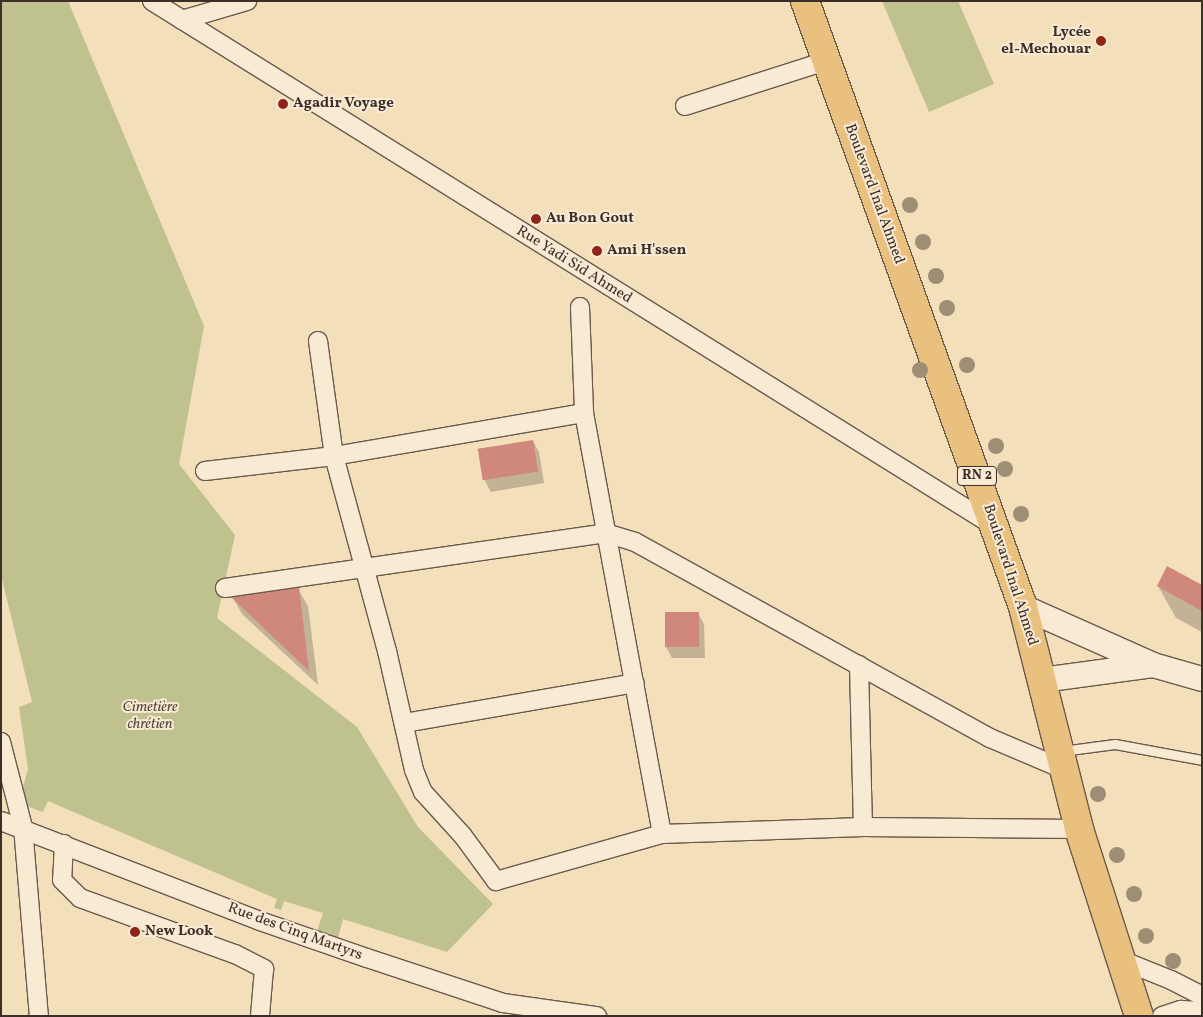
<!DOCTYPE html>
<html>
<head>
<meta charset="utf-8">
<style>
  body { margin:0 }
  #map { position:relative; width:1203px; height:1017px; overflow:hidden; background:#f4dfbb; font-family:Vollkorn,serif }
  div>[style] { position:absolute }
  .green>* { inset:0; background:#bfc18e }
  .shadow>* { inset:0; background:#0003 }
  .building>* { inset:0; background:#d0877c; transform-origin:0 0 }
  .roads { filter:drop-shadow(1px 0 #6a5a4d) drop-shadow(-1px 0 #6a5a4d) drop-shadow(0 1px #6a5a4d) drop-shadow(0 -1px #6a5a4d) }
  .service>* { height:9px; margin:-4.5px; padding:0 4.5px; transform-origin:4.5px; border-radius:4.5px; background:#f8ead3 }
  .minor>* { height:18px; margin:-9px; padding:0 9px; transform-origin:9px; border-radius:9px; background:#f8ead3 }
  .secondary>* { height:24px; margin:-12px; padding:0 12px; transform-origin:12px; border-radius:12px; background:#f8ead3 }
  .primary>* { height:28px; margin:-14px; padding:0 14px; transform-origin:14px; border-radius:14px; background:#eac07e }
  .trees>* { width:16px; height:16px; margin:-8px; border-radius:50%; background:#9d8e75 }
  .dots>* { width:14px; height:14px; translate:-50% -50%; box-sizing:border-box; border:2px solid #f8ead3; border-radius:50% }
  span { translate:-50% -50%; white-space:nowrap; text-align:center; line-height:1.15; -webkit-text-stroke:4px #f8ead3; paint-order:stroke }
  .shield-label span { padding:1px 4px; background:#f8ead3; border:1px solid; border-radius:4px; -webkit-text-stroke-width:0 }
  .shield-label { font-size:14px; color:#3c2e28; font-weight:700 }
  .poi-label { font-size:15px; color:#3c2e28; font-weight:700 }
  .right { translate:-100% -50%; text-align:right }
  .left { translate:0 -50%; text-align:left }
  .street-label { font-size:15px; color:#3c2e28 }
  .park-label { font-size:15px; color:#564b3c; font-style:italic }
  .frame { position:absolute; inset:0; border:2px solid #3c2e28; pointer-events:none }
</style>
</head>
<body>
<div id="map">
  <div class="green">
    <div style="clip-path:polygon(1px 1px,68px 1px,204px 326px,179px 464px,235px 535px,217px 618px,357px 727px,418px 827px,493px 904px,447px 952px,343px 919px,338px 938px,316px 934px,323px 913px,284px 901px,281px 910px,274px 908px,277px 899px,48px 801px,43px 812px,26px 806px,23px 787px,28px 769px,19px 707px,32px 702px,1px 575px)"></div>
    <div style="clip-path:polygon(882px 1px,958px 1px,994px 84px,929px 112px)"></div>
  </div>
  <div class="shadow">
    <div style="clip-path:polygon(533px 441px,539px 452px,544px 483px,491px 492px,485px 481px,480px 450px)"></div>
    <div style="clip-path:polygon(1158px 586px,1202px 587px,1202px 632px,1176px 618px)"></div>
    <div style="clip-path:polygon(298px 589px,308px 606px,318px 685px,242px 614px,233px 598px)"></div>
    <div style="clip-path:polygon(666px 613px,698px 613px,704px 624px,705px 658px,672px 658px,666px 647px)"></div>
  </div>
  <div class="building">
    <div style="left:533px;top:440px;width:32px;height:56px;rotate:81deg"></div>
    <div style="clip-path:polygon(1167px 566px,1202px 585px,1202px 611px,1157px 586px)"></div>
    <div style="clip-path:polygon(299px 587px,309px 671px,231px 597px)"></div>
    <div style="left:665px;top:612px;width:34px;height:35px"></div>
  </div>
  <div class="roads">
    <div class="service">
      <div style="left:1062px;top:751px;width:53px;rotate:-7.5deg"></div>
      <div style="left:1115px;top:744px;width:88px;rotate:10.4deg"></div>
    </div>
    <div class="minor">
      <div style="left:152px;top:1px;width:992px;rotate:31.94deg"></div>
      <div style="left:182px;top:20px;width:68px;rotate:-16.3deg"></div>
      <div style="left:685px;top:106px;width:148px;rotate:-17.7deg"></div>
      <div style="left:580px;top:307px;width:106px;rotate:87.8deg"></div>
      <div style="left:584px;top:413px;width:428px;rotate:79.5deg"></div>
      <div style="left:318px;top:341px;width:116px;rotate:82.1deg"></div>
      <div style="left:334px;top:456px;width:202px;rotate:74.8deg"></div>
      <div style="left:387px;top:651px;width:122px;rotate:77.2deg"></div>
      <div style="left:414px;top:770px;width:24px;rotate:68deg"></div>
      <div style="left:423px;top:792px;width:59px;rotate:47.7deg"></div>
      <div style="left:463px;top:836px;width:56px;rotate:53.7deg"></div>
      <div style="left:496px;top:881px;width:173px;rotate:-15.8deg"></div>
      <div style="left:662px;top:834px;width:201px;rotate:-2deg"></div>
      <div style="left:863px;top:827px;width:216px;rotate:0.5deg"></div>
      <div style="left:205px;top:471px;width:130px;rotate:-6.6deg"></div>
      <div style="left:334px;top:456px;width:254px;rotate:-9.8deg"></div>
      <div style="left:225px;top:588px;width:385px;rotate:-8.2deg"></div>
      <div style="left:606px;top:533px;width:30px;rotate:17deg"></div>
      <div style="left:635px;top:542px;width:406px;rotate:28.9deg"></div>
      <div style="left:990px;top:738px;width:79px;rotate:23deg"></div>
      <div style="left:859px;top:665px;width:162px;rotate:88.6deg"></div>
      <div style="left:404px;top:723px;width:234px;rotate:-9.8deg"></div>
      <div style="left:1px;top:742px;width:88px;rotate:75.5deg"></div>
      <div style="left:23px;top:827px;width:190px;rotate:85.2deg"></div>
      <div style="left:1px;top:821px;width:278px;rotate:21.1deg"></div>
      <div style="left:260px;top:921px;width:113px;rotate:19.1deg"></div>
      <div style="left:367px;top:958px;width:143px;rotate:18.3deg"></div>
      <div style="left:503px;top:1003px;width:95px;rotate:7.9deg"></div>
      <div style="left:64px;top:844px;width:36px;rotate:93deg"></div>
      <div style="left:62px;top:880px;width:25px;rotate:45deg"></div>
      <div style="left:80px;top:898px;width:165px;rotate:19.9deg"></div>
      <div style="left:235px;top:954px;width:33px;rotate:27deg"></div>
      <div style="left:264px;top:969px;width:47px;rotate:94.9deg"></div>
      <div style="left:1119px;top:959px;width:56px;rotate:22deg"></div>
      <div style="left:1171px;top:980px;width:35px;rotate:27deg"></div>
      <div style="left:1162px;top:1016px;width:20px;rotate:-18deg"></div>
      <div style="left:1181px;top:1010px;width:21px;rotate:3deg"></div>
    </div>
    <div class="secondary">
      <div style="left:1023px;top:607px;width:142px;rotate:24deg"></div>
      <div style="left:1153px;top:665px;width:51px;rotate:15.9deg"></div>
      <div style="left:1042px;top:680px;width:112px;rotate:-7.7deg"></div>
    </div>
    <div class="primary">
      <div style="left:805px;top:1px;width:644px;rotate:70.21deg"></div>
      <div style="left:1023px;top:607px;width:229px;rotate:75.8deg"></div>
      <div style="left:1079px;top:829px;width:196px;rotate:72.2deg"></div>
    </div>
  </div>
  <div class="trees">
    <div style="left:910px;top:205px"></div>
    <div style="left:923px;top:242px"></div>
    <div style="left:936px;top:276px"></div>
    <div style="left:947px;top:308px"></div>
    <div style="left:967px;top:365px"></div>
    <div style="left:920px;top:370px"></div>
    <div style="left:996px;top:446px"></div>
    <div style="left:1005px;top:469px"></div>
    <div style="left:1021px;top:514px"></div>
    <div style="left:1098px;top:794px"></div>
    <div style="left:1117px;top:855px"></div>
    <div style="left:1134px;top:894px"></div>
    <div style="left:1146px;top:936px"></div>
    <div style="left:1173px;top:961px"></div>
  </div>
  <div class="dots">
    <div style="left:1101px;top:41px;background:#8f2418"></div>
    <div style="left:283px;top:104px;background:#8f2418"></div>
    <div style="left:536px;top:219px;background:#8f2418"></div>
    <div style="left:597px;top:251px;background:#8f2418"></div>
    <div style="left:135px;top:932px;background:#8f2418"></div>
  </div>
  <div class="shield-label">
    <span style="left:977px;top:476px">RN 2</span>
  </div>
  <div class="poi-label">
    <span class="right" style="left:1091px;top:41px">Lycée<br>el-Mechouar</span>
    <span class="left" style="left:293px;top:104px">Agadir Voyage</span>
    <span class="left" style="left:546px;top:219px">Au Bon Gout</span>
    <span class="left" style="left:607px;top:251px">Ami H'ssen</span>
    <span class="left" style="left:145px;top:932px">New Look</span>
  </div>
  <div class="street-label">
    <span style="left:874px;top:194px;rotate:70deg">Boulevard Inal Ahmed</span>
    <span style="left:574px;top:265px;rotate:32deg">Rue Yadi Sid Ahmed</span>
    <span style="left:1010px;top:575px;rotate:72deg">Boulevard Inal Ahmed</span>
    <span style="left:295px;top:932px;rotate:20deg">Rue des Cinq Martyrs</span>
  </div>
  <div class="park-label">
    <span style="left:150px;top:716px">Cimetière<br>chrétien</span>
  </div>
  <div class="frame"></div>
</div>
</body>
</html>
